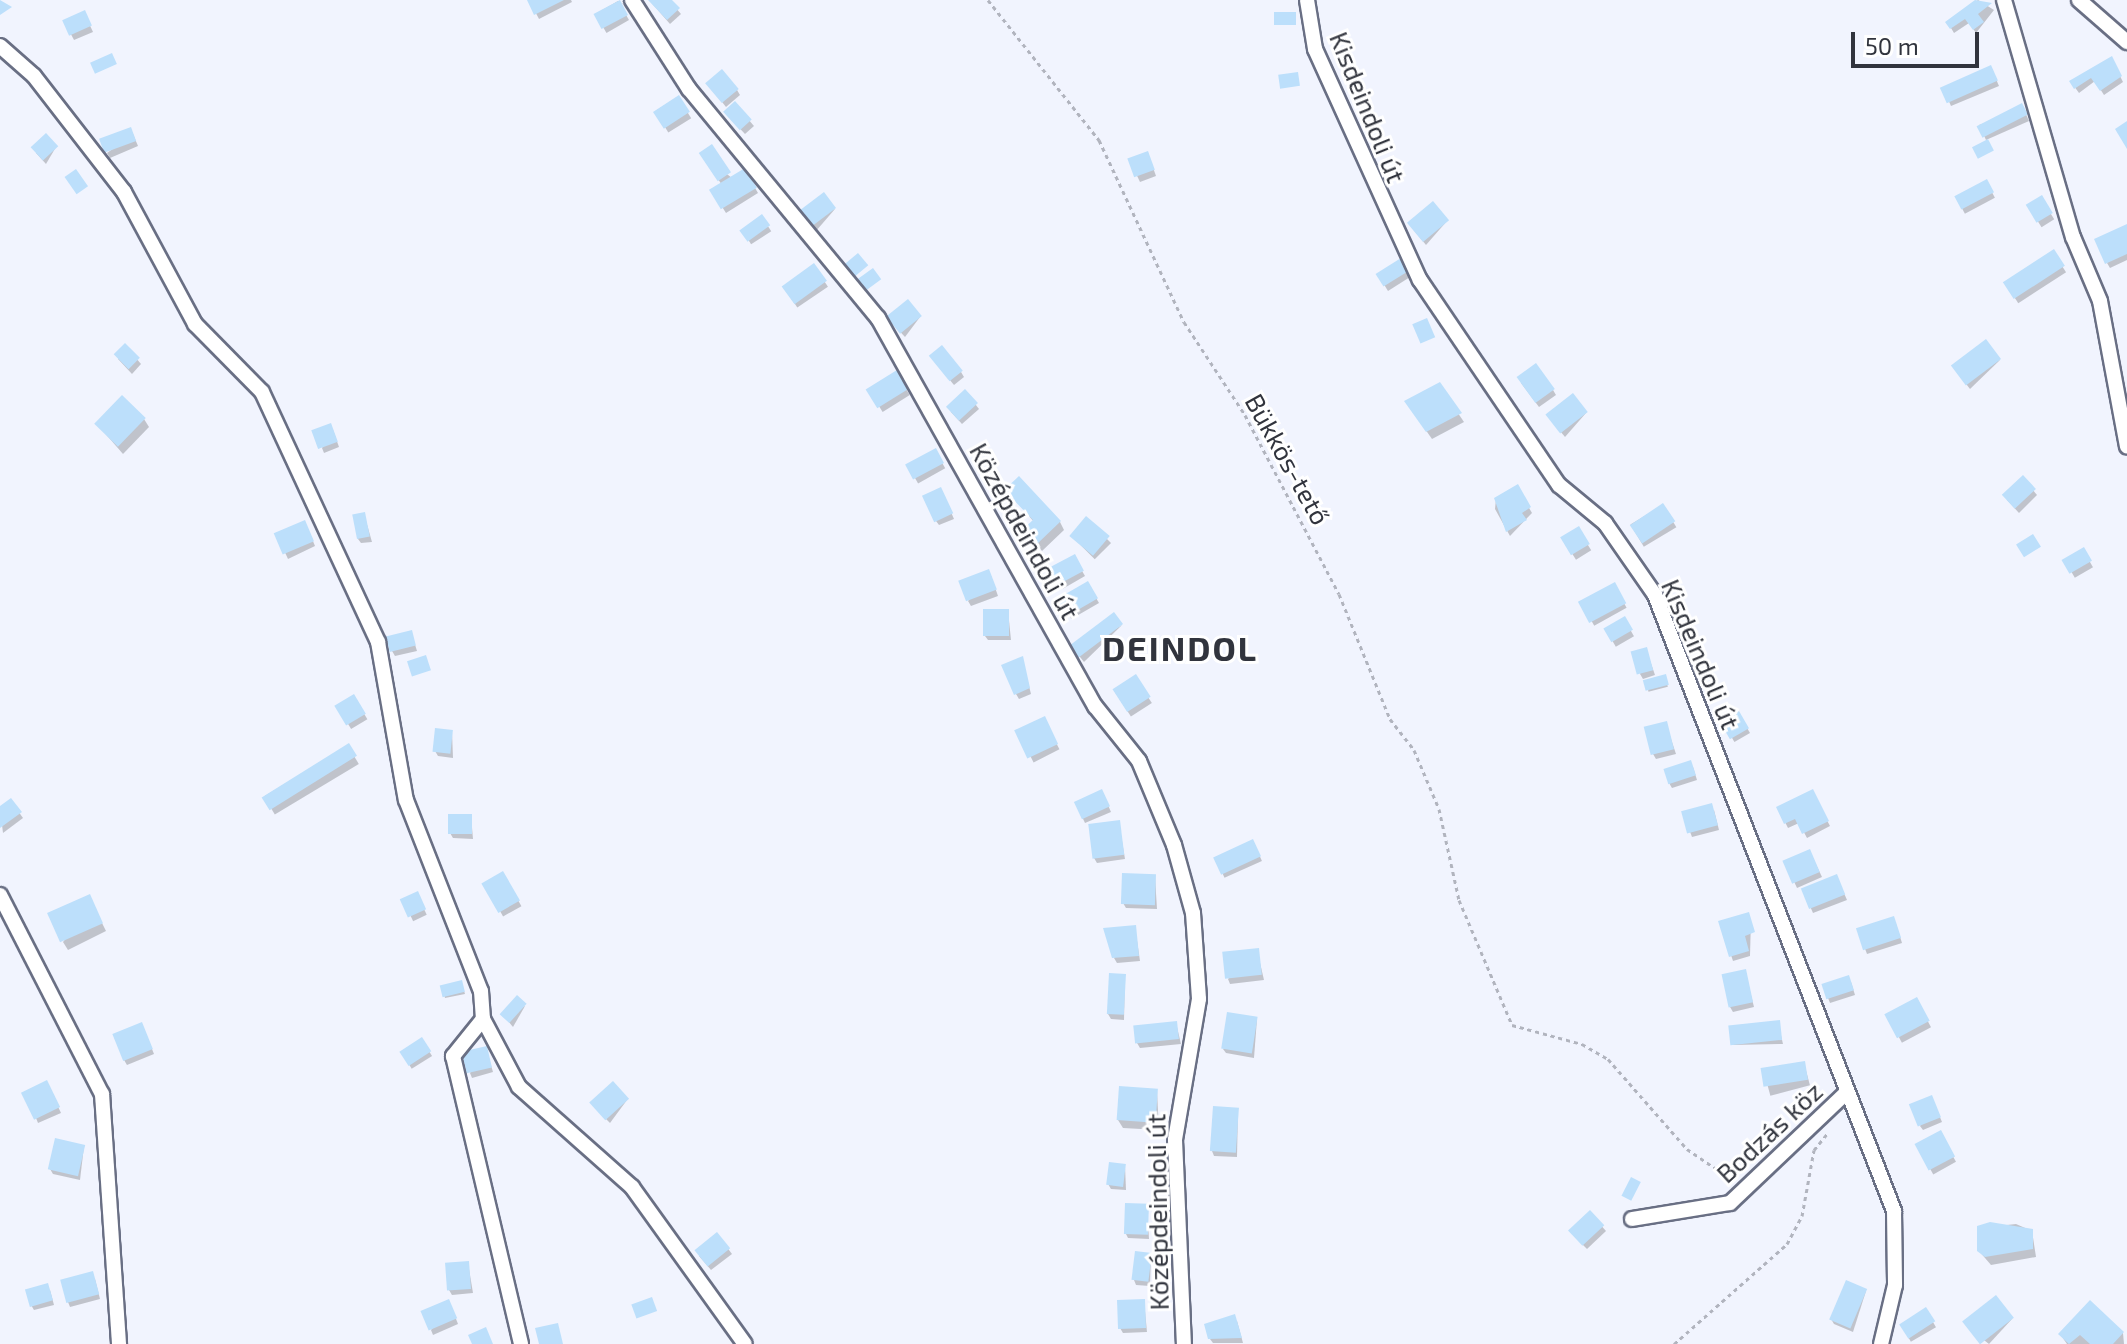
<!DOCTYPE html>
<html>
<head>
<meta charset="utf-8">
<style>
  body { margin:0 }
  #map { position:relative; width:2127px; height:1344px; overflow:hidden; background:#f1f4fe; font-family:"Exo 2",sans-serif }
  div>[style] { position:absolute }
  .shadow>* { inset:0; background:#0003; transform-origin:0 0 }
  .building>* { inset:0; background:#bcdffb; transform-origin:0 0 }
  .path>* { height:3px; margin-top:-1.5px; transform-origin:0; background:repeating-linear-gradient(90deg,#b1b4be 0 4px,transparent 0 8px) }
  .roads { filter:drop-shadow(2px 0 #696f84) drop-shadow(-2px 0 #696f84) drop-shadow(0 2px #696f84) drop-shadow(0 -2px #696f84) }
  .street>* { height:14px; margin:-7px; padding:0 7px; transform-origin:7px; border-radius:7px; background:#fff }
  span { translate:-50% -50%; white-space:nowrap; text-align:center; line-height:1.15; -webkit-text-stroke:6px #fff; paint-order:stroke }
  .street-label { font-size:26px; color:#31343d }
  .district-label { font-size:34px; color:#31343d; font-weight:700; letter-spacing:2px }
  .scale { position:absolute; left:1851px; top:32px; width:128px; height:36px; box-sizing:border-box; border:4px solid #31343d; border-top:0; padding-left:10px; font-size:24px; line-height:28px; white-space:nowrap; color:#31343d; -webkit-text-stroke:6px #fff; paint-order:stroke }
</style>
</head>
<body>
<div id="map">
  <div class="shadow">
    <div style="clip-path:polygon(529px 0,571px 0,572px 2px,539px 19px)"></div>
    <div style="clip-path:polygon(649px 0,669px 0,681px 14px,670px 24px)"></div>
    <div style="clip-path:polygon(1978px 0,1994px 10px,1976px 33px,1969px 23px,1954px 33px,1948px 23px)"></div>
    <div style="left:618px;top:1px;width:22px;height:26px;rotate:60deg"></div>
    <div style="clip-path:polygon(86px 17px,93px 32px,74px 40px,64px 21px)"></div>
    <div style="clip-path:polygon(2111px 58px,2123px 82px,2104px 95px,2095px 81px,2079px 93px,2071px 82px)"></div>
    <div style="clip-path:polygon(1993px 72px,1999px 86px,1951px 106px,1943px 88px)"></div>
    <div style="clip-path:polygon(711px 88px,737px 90px,740px 95px,726px 107px)"></div>
    <div style="left:678px;top:97px;width:25px;height:27px;rotate:58deg"></div>
    <div style="clip-path:polygon(735px 104px,754px 126px,745px 134px,729px 117px)"></div>
    <div style="clip-path:polygon(2024px 110px,2029px 121px,1986px 140px,1979px 125px)"></div>
    <div style="clip-path:polygon(133px 134px,138px 146px,110px 158px,107px 153px)"></div>
    <div style="clip-path:polygon(56px 147px,46px 164px,36px 153px)"></div>
    <div style="clip-path:polygon(701px 154px,732px 178px,745px 171px,758px 193px,726px 213px,712px 191px,722px 185px)"></div>
    <div style="clip-path:polygon(1150px 159px,1156px 176px,1140px 182px,1130px 161px)"></div>
    <div style="left:1986px;top:181px;width:19px;height:34px;rotate:62deg"></div>
    <div style="left:2041px;top:198px;width:25px;height:15px;rotate:58deg"></div>
    <div style="clip-path:polygon(835px 209px,816px 231px,805px 217px)"></div>
    <div style="left:762px;top:217px;width:17px;height:24px;rotate:57deg"></div>
    <div style="clip-path:polygon(1447px 221px,1426px 245px,1412px 228px)"></div>
    <div style="clip-path:polygon(2127px 228px,2127px 260px,2110px 268px,2107px 263px)"></div>
    <div style="left:2053px;top:252px;width:24px;height:57px;rotate:57deg"></div>
    <div style="left:1400px;top:261px;width:19px;height:26px;rotate:58deg"></div>
    <div style="left:814px;top:266px;width:25px;height:37px;rotate:56deg"></div>
    <div style="clip-path:polygon(920px 317px,905px 337px,892px 323px)"></div>
    <div style="clip-path:polygon(125px 345px,141px 364px,132px 374px,118px 359px)"></div>
    <div style="clip-path:polygon(2000px 360px,1970px 389px,1956px 371px)"></div>
    <div style="clip-path:polygon(934px 361px,961px 372px,964px 377px,954px 385px)"></div>
    <div style="left:896px;top:373px;width:26px;height:32px;rotate:58deg"></div>
    <div style="clip-path:polygon(1521px 383px,1553px 390px,1556px 395px,1539px 407px)"></div>
    <div style="clip-path:polygon(1439px 385px,1464px 422px,1432px 439px,1411px 409px)"></div>
    <div style="clip-path:polygon(965px 391px,979px 409px,962px 424px,951px 412px)"></div>
    <div style="clip-path:polygon(1586px 413px,1565px 437px,1551px 420px)"></div>
    <div style="clip-path:polygon(144px 419px,149px 427px,123px 454px,97px 424px)"></div>
    <div style="clip-path:polygon(333px 430px,339px 447px,324px 453px,322px 448px)"></div>
    <div style="left:935px;top:450px;width:21px;height:31px;rotate:61deg"></div>
    <div style="clip-path:polygon(2023px 478px,2037px 495px,2019px 513px,2007px 500px)"></div>
    <div style="clip-path:polygon(1517px 487px,1532px 513px,1510px 536px,1495px 509px,1496px 499px)"></div>
    <div style="clip-path:polygon(1007px 490px,1060px 522px,1064px 530px,1042px 551px,1025px 530px,1034px 522px)"></div>
    <div style="clip-path:polygon(943px 494px,954px 519px,939px 525px,936px 521px)"></div>
    <div style="left:1663px;top:505px;width:26px;height:38px;rotate:59deg"></div>
    <div style="clip-path:polygon(364px 514px,372px 542px,361px 543px,358px 539px)"></div>
    <div style="left:1087px;top:519px;width:34px;height:23px;rotate:45deg"></div>
    <div style="clip-path:polygon(307px 527px,315px 546px,288px 559px,277px 535px)"></div>
    <div style="left:1578px;top:529px;width:25px;height:18px;rotate:58deg"></div>
    <div style="left:2083px;top:550px;width:20px;height:21px;rotate:60deg"></div>
    <div style="left:1074px;top:557px;width:22px;height:25px;rotate:60deg"></div>
    <div style="clip-path:polygon(991px 576px,998px 596px,971px 606px,968px 601px)"></div>
    <div style="left:1088px;top:584px;width:22px;height:32px;rotate:60deg"></div>
    <div style="left:1614px;top:585px;width:26px;height:37px;rotate:61deg"></div>
    <div style="clip-path:polygon(1008px 611px,1011px 640px,988px 640px,985px 636px)"></div>
    <div style="left:1624px;top:619px;width:20px;height:21px;rotate:60deg"></div>
    <div style="clip-path:polygon(1122px 625px,1084px 662px,1076px 652px)"></div>
    <div style="clip-path:polygon(411px 632px,417px 651px,395px 656px,392px 651px)"></div>
    <div style="clip-path:polygon(1648px 655px,1655px 675px,1643px 679px,1640px 674px)"></div>
    <div style="clip-path:polygon(1022px 658px,1031px 694px,1019px 699px,1016px 694px)"></div>
    <div style="left:1665px;top:676px;width:11px;height:20px;rotate:75deg"></div>
    <div style="left:1135px;top:677px;width:31px;height:25px;rotate:57deg"></div>
    <div style="left:354px;top:697px;width:26px;height:19px;rotate:59deg"></div>
    <div style="left:1739px;top:714px;width:22px;height:18px;rotate:60deg"></div>
    <div style="left:1044px;top:719px;width:34px;height:29px;rotate:63deg"></div>
    <div style="clip-path:polygon(1666px 724px,1676px 754px,1656px 759px,1653px 754px)"></div>
    <div style="clip-path:polygon(452px 732px,453px 758px,438px 756px,435px 751px)"></div>
    <div style="left:348px;top:746px;width:21px;height:98px;rotate:59deg"></div>
    <div style="clip-path:polygon(1693px 767px,1697px 780px,1672px 788px,1669px 783px)"></div>
    <div style="clip-path:polygon(1812px 792px,1830px 826px,1807px 838px,1799px 823px,1788px 828px,1778px 808px)"></div>
    <div style="clip-path:polygon(1104px 796px,1111px 812px,1085px 823px,1075px 802px)"></div>
    <div style="clip-path:polygon(11px 801px,23px 818px,3px 833px,0 808px)"></div>
    <div style="clip-path:polygon(1714px 810px,1719px 830px,1692px 837px,1683px 813px)"></div>
    <div style="clip-path:polygon(471px 816px,473px 839px,453px 838px,450px 833px)"></div>
    <div style="clip-path:polygon(1119px 823px,1125px 859px,1097px 863px,1094px 858px)"></div>
    <div style="left:1253px;top:841px;width:22px;height:41px;rotate:66deg"></div>
    <div style="clip-path:polygon(1812px 856px,1822px 877px,1797px 888px,1785px 862px)"></div>
    <div style="left:503px;top:873px;width:38px;height:21px;rotate:61deg"></div>
    <div style="clip-path:polygon(1155px 876px,1157px 909px,1126px 908px,1123px 903px)"></div>
    <div style="clip-path:polygon(1839px 882px,1847px 900px,1813px 913px,1803px 890px)"></div>
    <div style="left:417px;top:894px;width:23px;height:15px;rotate:65deg"></div>
    <div style="clip-path:polygon(93px 905px,106px 931px,68px 950px,63px 942px)"></div>
    <div style="clip-path:polygon(1751px 919px,1750px 956px,1733px 961px,1720px 922px)"></div>
    <div style="clip-path:polygon(1896px 924px,1902px 943px,1867px 954px,1858px 930px)"></div>
    <div style="clip-path:polygon(1135px 927px,1140px 961px,1117px 963px,1114px 958px)"></div>
    <div style="clip-path:polygon(1257px 950px,1264px 980px,1230px 984px,1228px 979px)"></div>
    <div style="clip-path:polygon(1745px 971px,1754px 1007px,1733px 1012px,1730px 1007px)"></div>
    <div style="clip-path:polygon(1125px 976px,1124px 1020px,1111px 1019px,1108px 1014px)"></div>
    <div style="clip-path:polygon(1851px 982px,1855px 995px,1830px 1003px,1828px 998px)"></div>
    <div style="clip-path:polygon(462px 984px,465px 994px,445px 998px,442px 987px)"></div>
    <div style="left:1916px;top:999px;width:32px;height:33px;rotate:62deg"></div>
    <div style="clip-path:polygon(525px 1006px,513px 1027px,502px 1014px)"></div>
    <div style="clip-path:polygon(1257px 1019px,1254px 1058px,1226px 1053px,1223px 1049px)"></div>
    <div style="clip-path:polygon(1176px 1023px,1181px 1044px,1140px 1048px,1137px 1043px)"></div>
    <div style="clip-path:polygon(1778px 1023px,1783px 1044px,1732px 1045px)"></div>
    <div style="clip-path:polygon(144px 1029px,154px 1054px,127px 1065px,124px 1060px)"></div>
    <div style="left:422px;top:1040px;width:19px;height:24px;rotate:58deg"></div>
    <div style="clip-path:polygon(486px 1048px,493px 1072px,472px 1078px,470px 1073px)"></div>
    <div style="left:1804px;top:1063px;width:23px;height:41px;rotate:75deg"></div>
    <div style="clip-path:polygon(49px 1087px,61px 1113px,38px 1123px,36px 1118px)"></div>
    <div style="clip-path:polygon(1157px 1091px,1159px 1130px,1123px 1128px,1118px 1120px)"></div>
    <div style="clip-path:polygon(627px 1100px,610px 1123px,595px 1108px)"></div>
    <div style="clip-path:polygon(1934px 1103px,1942px 1122px,1923px 1130px,1920px 1126px)"></div>
    <div style="clip-path:polygon(1238px 1110px,1237px 1157px,1214px 1156px,1212px 1151px)"></div>
    <div style="left:1940px;top:1133px;width:33px;height:26px;rotate:61deg"></div>
    <div style="clip-path:polygon(84px 1146px,80px 1180px,53px 1174px,50px 1169px)"></div>
    <div style="clip-path:polygon(1125px 1166px,1126px 1190px,1111px 1189px,1108px 1184px)"></div>
    <div style="clip-path:polygon(1147px 1206px,1149px 1239px,1128px 1238px,1126px 1234px)"></div>
    <div style="clip-path:polygon(1590px 1213px,1606px 1231px,1587px 1249px,1574px 1236px)"></div>
    <div style="clip-path:polygon(2016px 1224px,2032px 1231px,2036px 1257px,1991px 1265px,1979px 1251px,1979px 1228px)"></div>
    <div style="clip-path:polygon(717px 1234px,732px 1254px,711px 1270px,699px 1256px)"></div>
    <div style="clip-path:polygon(1151px 1255px,1150px 1286px,1136px 1285px,1134px 1280px)"></div>
    <div style="clip-path:polygon(468px 1263px,473px 1293px,452px 1295px,449px 1290px)"></div>
    <div style="clip-path:polygon(95px 1279px,100px 1299px,70px 1307px,68px 1302px)"></div>
    <div style="clip-path:polygon(50px 1290px,54px 1305px,34px 1310px,31px 1305px)"></div>
    <div style="clip-path:polygon(1866px 1291px,1853px 1332px,1834px 1324px,1831px 1319px)"></div>
    <div style="clip-path:polygon(1144px 1301px,1147px 1332px,1123px 1333px,1120px 1328px)"></div>
    <div style="clip-path:polygon(451px 1306px,458px 1324px,433px 1335px,431px 1330px)"></div>
    <div style="left:1926px;top:1310px;width:20px;height:29px;rotate:60deg"></div>
    <div style="clip-path:polygon(2012px 1319px,1989px 1344px,1967px 1327px)"></div>
    <div style="clip-path:polygon(1237px 1321px,1243px 1343px,1213px 1343px,1210px 1339px)"></div>
    <div style="clip-path:polygon(2123px 1333px,2124px 1344px,2067px 1344px,2060px 1334px)"></div>
  </div>
  <div class="building">
    <div style="clip-path:polygon(0 0,12px 7px,0 15px)"></div>
    <div style="clip-path:polygon(527px 0,564px 0,534px 15px)"></div>
    <div style="left:620px;top:0;width:17px;height:30px;rotate:62deg"></div>
    <div style="clip-path:polygon(648px 0,672px 0,680px 8px,667px 20px)"></div>
    <div style="clip-path:polygon(1975px 0,1992px 3px,1978px 14px,1984px 22px,1973px 30px,1965px 19px,1950px 29px,1945px 22px)"></div>
    <div style="left:85px;top:10px;width:17px;height:25px;rotate:66deg"></div>
    <div style="left:1274px;top:12px;width:22px;height:13px"></div>
    <div style="left:112px;top:53px;width:12px;height:24px;rotate:66deg"></div>
    <div style="clip-path:polygon(2112px 56px,2122px 76px,2100px 91px,2091px 78px,2074px 89px,2069px 81px)"></div>
    <div style="left:1991px;top:65px;width:17px;height:56px;rotate:66deg"></div>
    <div style="left:722px;top:69px;width:26px;height:22px;rotate:50deg"></div>
    <div style="left:1298px;top:72px;width:14px;height:20px;rotate:82deg"></div>
    <div style="left:679px;top:95px;width:20px;height:31px;rotate:57deg"></div>
    <div style="left:735px;top:101px;width:25px;height:16px;rotate:48deg"></div>
    <div style="left:2022px;top:103px;width:13px;height:51px;rotate:63deg"></div>
    <div style="clip-path:polygon(2127px 121px,2127px 149px,2115px 129px)"></div>
    <div style="left:131px;top:127px;width:15px;height:34px;rotate:70deg"></div>
    <div style="left:46px;top:133px;width:18px;height:21px;rotate:47deg"></div>
    <div style="left:1988px;top:139px;width:13px;height:18px;rotate:63deg"></div>
    <div style="left:712px;top:144px;width:34px;height:16px;rotate:56deg"></div>
    <div style="left:1148px;top:151px;width:20px;height:22px;rotate:70deg"></div>
    <div style="left:745px;top:168px;width:23px;height:42px;rotate:59deg"></div>
    <div style="left:76px;top:169px;width:21px;height:14px;rotate:55deg"></div>
    <div style="left:1987px;top:179px;width:15px;height:37px;rotate:62deg"></div>
    <div style="left:824px;top:192px;width:20px;height:31px;rotate:53deg"></div>
    <div style="left:2042px;top:195px;width:21px;height:19px;rotate:59deg"></div>
    <div style="left:1433px;top:201px;width:25px;height:34px;rotate:50deg"></div>
    <div style="left:762px;top:214px;width:14px;height:28px;rotate:54deg"></div>
    <div style="clip-path:polygon(2127px 224px,2127px 254px,2105px 264px,2094px 239px)"></div>
    <div style="left:2054px;top:249px;width:20px;height:61px;rotate:57deg"></div>
    <div style="left:858px;top:253px;width:16px;height:20px;rotate:50deg"></div>
    <div style="left:1401px;top:258px;width:15px;height:30px;rotate:58deg"></div>
    <div style="left:814px;top:263px;width:22px;height:40px;rotate:54deg"></div>
    <div style="left:873px;top:268px;width:14px;height:21px;rotate:54deg"></div>
    <div style="left:908px;top:299px;width:22px;height:28px;rotate:51deg"></div>
    <div style="left:1427px;top:318px;width:21px;height:16px;rotate:67deg"></div>
    <div style="left:1986px;top:339px;width:25px;height:44px;rotate:53deg"></div>
    <div style="left:125px;top:343px;width:21px;height:16px;rotate:45deg"></div>
    <div style="left:942px;top:345px;width:33px;height:17px;rotate:51deg"></div>
    <div style="left:1536px;top:363px;width:32px;height:24px;rotate:54deg"></div>
    <div style="left:897px;top:370px;width:22px;height:37px;rotate:58deg"></div>
    <div style="clip-path:polygon(1440px 382px,1462px 413px,1426px 432px,1404px 401px)"></div>
    <div style="left:965px;top:389px;width:19px;height:26px;rotate:47deg"></div>
    <div style="left:1573px;top:393px;width:24px;height:35px;rotate:52deg"></div>
    <div style="left:122px;top:395px;width:33px;height:40px;rotate:44deg"></div>
    <div style="left:331px;top:423px;width:20px;height:21px;rotate:70deg"></div>
    <div style="left:936px;top:448px;width:17px;height:35px;rotate:62deg"></div>
    <div style="left:2023px;top:475px;width:19px;height:29px;rotate:47deg"></div>
    <div style="clip-path:polygon(1019px 476px,1061px 521px,1037px 544px,1023px 529px,1033px 520px,1004px 490px)"></div>
    <div style="clip-path:polygon(1518px 484px,1531px 507px,1522px 513px,1527px 520px,1506px 532px,1494px 498px)"></div>
    <div style="left:941px;top:487px;width:29px;height:21px;rotate:65deg"></div>
    <div style="left:1663px;top:503px;width:22px;height:40px;rotate:56deg"></div>
    <div style="left:365px;top:512px;width:25px;height:13px;rotate:79deg"></div>
    <div style="left:1086px;top:516px;width:31px;height:26px;rotate:40deg"></div>
    <div style="left:305px;top:520px;width:23px;height:34px;rotate:67deg"></div>
    <div style="left:1579px;top:526px;width:21px;height:22px;rotate:59deg"></div>
    <div style="left:2033px;top:534px;width:15px;height:20px;rotate:58deg"></div>
    <div style="left:2084px;top:547px;width:16px;height:26px;rotate:60deg"></div>
    <div style="left:1075px;top:554px;width:19px;height:29px;rotate:62deg"></div>
    <div style="left:989px;top:569px;width:22px;height:33px;rotate:69deg"></div>
    <div style="left:1088px;top:581px;width:20px;height:36px;rotate:60deg"></div>
    <div style="left:1615px;top:582px;width:24px;height:42px;rotate:62deg"></div>
    <div style="left:983px;top:609px;width:26px;height:27px"></div>
    <div style="left:1114px;top:612px;width:15px;height:56px;rotate:53deg"></div>
    <div style="left:1625px;top:616px;width:16px;height:25px;rotate:60deg"></div>
    <div style="left:412px;top:630px;width:16px;height:27px;rotate:76deg"></div>
    <div style="left:1647px;top:647px;width:24px;height:17px;rotate:75deg"></div>
    <div style="left:426px;top:655px;width:16px;height:20px;rotate:72deg"></div>
    <div style="clip-path:polygon(1023px 656px,1030px 688px,1014px 695px,1001px 665px)"></div>
    <div style="left:1136px;top:674px;width:27px;height:28px;rotate:57deg"></div>
    <div style="left:1666px;top:674px;width:11px;height:24px;rotate:75deg"></div>
    <div style="left:354px;top:694px;width:23px;height:23px;rotate:59deg"></div>
    <div style="left:1739px;top:711px;width:20px;height:22px;rotate:60deg"></div>
    <div style="left:1045px;top:716px;width:31px;height:34px;rotate:65deg"></div>
    <div style="left:1667px;top:721px;width:29px;height:24px;rotate:76deg"></div>
    <div style="left:435px;top:728px;width:18px;height:24px;rotate:6deg"></div>
    <div style="left:349px;top:743px;width:15px;height:103px;rotate:58deg"></div>
    <div style="left:1691px;top:760px;width:16px;height:29px;rotate:72deg"></div>
    <div style="left:1102px;top:789px;width:19px;height:31px;rotate:65deg"></div>
    <div style="clip-path:polygon(1813px 789px,1829px 821px,1802px 834px,1795px 819px,1784px 824px,1776px 807px)"></div>
    <div style="clip-path:polygon(11px 798px,22px 812px,0 828px,0 806px)"></div>
    <div style="left:1712px;top:803px;width:23px;height:32px;rotate:75deg"></div>
    <div style="left:448px;top:814px;width:24px;height:20px"></div>
    <div style="left:1120px;top:820px;width:35px;height:32px;rotate:83deg"></div>
    <div style="left:1253px;top:839px;width:19px;height:44px;rotate:65deg"></div>
    <div style="left:1810px;top:849px;width:25px;height:30px;rotate:67deg"></div>
    <div style="left:503px;top:871px;width:34px;height:25px;rotate:60deg"></div>
    <div style="left:1122px;top:873px;width:34px;height:31px;rotate:2deg"></div>
    <div style="left:1837px;top:874px;width:22px;height:39px;rotate:68deg"></div>
    <div style="left:418px;top:891px;width:20px;height:20px;rotate:66deg"></div>
    <div style="left:90px;top:894px;width:32px;height:47px;rotate:66deg"></div>
    <div style="clip-path:polygon(1749px 912px,1755px 932px,1745px 936px,1749px 951px,1729px 957px,1718px 921px)"></div>
    <div style="left:1894px;top:916px;width:23px;height:40px;rotate:72deg"></div>
    <div style="clip-path:polygon(1136px 925px,1139px 956px,1112px 958px,1103px 928px)"></div>
    <div style="left:1259px;top:948px;width:27px;height:37px;rotate:84deg"></div>
    <div style="left:1746px;top:969px;width:34px;height:25px;rotate:78deg"></div>
    <div style="left:1109px;top:973px;width:17px;height:41px;rotate:3deg"></div>
    <div style="left:1849px;top:975px;width:16px;height:29px;rotate:72deg"></div>
    <div style="left:462px;top:980px;width:12px;height:23px;rotate:76deg"></div>
    <div style="left:517px;top:995px;width:13px;height:26px;rotate:42deg"></div>
    <div style="left:1917px;top:997px;width:27px;height:37px;rotate:62deg"></div>
    <div style="left:1227px;top:1012px;width:31px;height:37px;rotate:9deg"></div>
    <div style="left:1780px;top:1020px;width:20px;height:52px;rotate:84deg"></div>
    <div style="left:1177px;top:1021px;width:18px;height:44px;rotate:84deg"></div>
    <div style="left:142px;top:1022px;width:29px;height:32px;rotate:68deg"></div>
    <div style="left:422px;top:1037px;width:17px;height:27px;rotate:57deg"></div>
    <div style="left:487px;top:1046px;width:22px;height:26px;rotate:77deg"></div>
    <div style="left:1805px;top:1061px;width:19px;height:45px;rotate:81deg"></div>
    <div style="left:47px;top:1080px;width:30px;height:29px;rotate:64deg"></div>
    <div style="left:613px;top:1081px;width:24px;height:32px;rotate:48deg"></div>
    <div style="left:1119px;top:1086px;width:39px;height:34px;rotate:4deg"></div>
    <div style="left:1932px;top:1095px;width:24px;height:25px;rotate:68deg"></div>
    <div style="left:1213px;top:1106px;width:26px;height:45px;rotate:4deg"></div>
    <div style="left:1941px;top:1130px;width:30px;height:30px;rotate:62deg"></div>
    <div style="left:55px;top:1138px;width:31px;height:32px;rotate:13deg"></div>
    <div style="left:1109px;top:1162px;width:17px;height:23px;rotate:7deg"></div>
    <div style="left:1631px;top:1177px;width:11px;height:21px;rotate:27deg"></div>
    <div style="left:1125px;top:1203px;width:24px;height:31px;rotate:2deg"></div>
    <div style="left:1590px;top:1210px;width:21px;height:30px;rotate:47deg"></div>
    <div style="clip-path:polygon(1990px 1222px,2033px 1229px,2033px 1249px,1985px 1257px,1977px 1251px,1977px 1226px)"></div>
    <div style="left:717px;top:1232px;width:21px;height:29px;rotate:51deg"></div>
    <div style="left:1135px;top:1251px;width:17px;height:29px;rotate:7deg"></div>
    <div style="left:469px;top:1261px;width:28px;height:24px;rotate:86deg"></div>
    <div style="left:93px;top:1271px;width:24px;height:34px;rotate:75deg"></div>
    <div style="left:1846px;top:1280px;width:23px;height:43px;rotate:23deg"></div>
    <div style="left:48px;top:1283px;width:18px;height:24px;rotate:74deg"></div>
    <div style="left:1996px;top:1295px;width:29px;height:43px;rotate:52deg"></div>
    <div style="left:652px;top:1297px;width:15px;height:22px;rotate:70deg"></div>
    <div style="left:449px;top:1299px;width:21px;height:31px;rotate:67deg"></div>
    <div style="left:1145px;top:1299px;width:29px;height:28px;rotate:88deg"></div>
    <div style="clip-path:polygon(2090px 1300px,2124px 1332px,2113px 1344px,2090px 1344px,2080px 1335px,2069px 1344px,2058px 1334px)"></div>
    <div style="left:1926px;top:1307px;width:17px;height:32px;rotate:57deg"></div>
    <div style="clip-path:polygon(1235px 1314px,1242px 1338px,1208px 1339px,1204px 1324px)"></div>
    <div style="clip-path:polygon(558px 1323px,563px 1344px,539px 1344px,535px 1328px)"></div>
    <div style="clip-path:polygon(486px 1327px,493px 1344px,472px 1344px,468px 1335px)"></div>
  </div>
  <div class="path">
    <div style="left:988px;top:0;width:179px;rotate:51.6deg"></div>
    <div style="left:1099px;top:140px;width:201px;rotate:65deg"></div>
    <div style="left:1184px;top:322px;width:111px;rotate:56.7deg"></div>
    <div style="left:1245px;top:415px;width:202px;rotate:62.3deg"></div>
    <div style="left:1339px;top:594px;width:135px;rotate:67.8deg"></div>
    <div style="left:1390px;top:719px;width:39px;rotate:52deg"></div>
    <div style="left:1414px;top:750px;width:64px;rotate:67deg"></div>
    <div style="left:1439px;top:809px;width:93px;rotate:77.6deg"></div>
    <div style="left:1459px;top:900px;width:136px;rotate:67deg"></div>
    <div style="left:1512px;top:1025px;width:73px;rotate:15.2deg"></div>
    <div style="left:1582px;top:1044px;width:30px;rotate:30deg"></div>
    <div style="left:1608px;top:1059px;width:120px;rotate:48.7deg"></div>
    <div style="left:1687px;top:1149px;width:53px;rotate:34.3deg"></div>
    <div style="left:1674px;top:1344px;width:151px;rotate:-41.5deg"></div>
    <div style="left:1787px;top:1244px;width:32px;rotate:-62deg"></div>
    <div style="left:1802px;top:1216px;width:67px;rotate:-79.7deg"></div>
    <div style="left:1814px;top:1150px;width:22px;rotate:-51deg"></div>
  </div>
  <div class="roads">
    <div class="street">
      <div style="left:632px;top:0;width:106px;rotate:57.4deg"></div>
      <div style="left:689px;top:89px;width:297px;rotate:50.5deg"></div>
      <div style="left:878px;top:318px;width:445px;rotate:60.8deg"></div>
      <div style="left:1095px;top:706px;width:70px;rotate:51.3deg"></div>
      <div style="left:1139px;top:761px;width:91px;rotate:67.4deg"></div>
      <div style="left:1174px;top:845px;width:71px;rotate:74.4deg"></div>
      <div style="left:1193px;top:913px;width:86px;rotate:86deg"></div>
      <div style="left:1199px;top:999px;width:143px;rotate:99.7deg"></div>
      <div style="left:1175px;top:1140px;width:204px;rotate:87.5deg"></div>
      <div style="left:1307px;top:0;width:50px;rotate:80.7deg"></div>
      <div style="left:1315px;top:49px;width:254px;rotate:65.6deg"></div>
      <div style="left:1420px;top:280px;width:248px;rotate:55.9deg"></div>
      <div style="left:1559px;top:485px;width:60px;rotate:39.6deg"></div>
      <div style="left:1605px;top:523px;width:88px;rotate:55.2deg"></div>
      <div style="left:1655px;top:595px;width:661px;rotate:68.79deg"></div>
      <div style="left:1894px;top:1211px;width:74px;rotate:89.2deg"></div>
      <div style="left:1895px;top:1285px;width:61px;rotate:103.3deg"></div>
      <div style="left:2004px;top:0;width:247px;rotate:73.8deg"></div>
      <div style="left:2073px;top:237px;width:69px;rotate:67.1deg"></div>
      <div style="left:2100px;top:301px;width:148px;rotate:79.5deg"></div>
      <div style="left:2079px;top:0;width:64px;rotate:41.2deg"></div>
      <div style="left:0;top:46px;width:45px;rotate:41.4deg"></div>
      <div style="left:34px;top:76px;width:147px;rotate:52.2deg"></div>
      <div style="left:124px;top:192px;width:150px;rotate:61.7deg"></div>
      <div style="left:195px;top:324px;width:95px;rotate:45.4deg"></div>
      <div style="left:262px;top:392px;width:276px;rotate:65.1deg"></div>
      <div style="left:378px;top:642px;width:160px;rotate:80deg"></div>
      <div style="left:406px;top:800px;width:205px;rotate:68.6deg"></div>
      <div style="left:481px;top:991px;width:28px;rotate:86deg"></div>
      <div style="left:483px;top:1019px;width:48px;rotate:129deg"></div>
      <div style="left:453px;top:1056px;width:296px;rotate:76.7deg"></div>
      <div style="left:0;top:895px;width:224px;rotate:62.9deg"></div>
      <div style="left:102px;top:1094px;width:251px;rotate:86.1deg"></div>
      <div style="left:483px;top:1019px;width:77px;rotate:62.1deg"></div>
      <div style="left:519px;top:1087px;width:151px;rotate:41.5deg"></div>
      <div style="left:632px;top:1187px;width:193px;rotate:54.3deg"></div>
      <div style="left:1632px;top:1219px;width:99px;rotate:-9.3deg"></div>
      <div style="left:1730px;top:1203px;width:158px;rotate:-43.5deg"></div>
    </div>
  </div>
  <div class="street-label">
    <span style="left:1368px;top:107px;rotate:68deg">Kisdeindoli út</span>
    <span style="left:1288px;top:459px;rotate:61deg">Bükkös-tető</span>
    <span style="left:1025px;top:531px;rotate:61deg">Középdeindoli út</span>
    <span style="left:1701px;top:654px;rotate:67deg">Kisdeindoli út</span>
    <span style="left:1769px;top:1132px;rotate:-43deg">Bodzás köz</span>
    <span style="left:1157px;top:1212px;rotate:-91deg">Középdeindoli út</span>
  </div>
  <div class="district-label">
    <span style="left:1180px;top:648px">DEINDOL</span>
  </div>
  <div class="scale">50 m</div>
</div>
</body>
</html>
